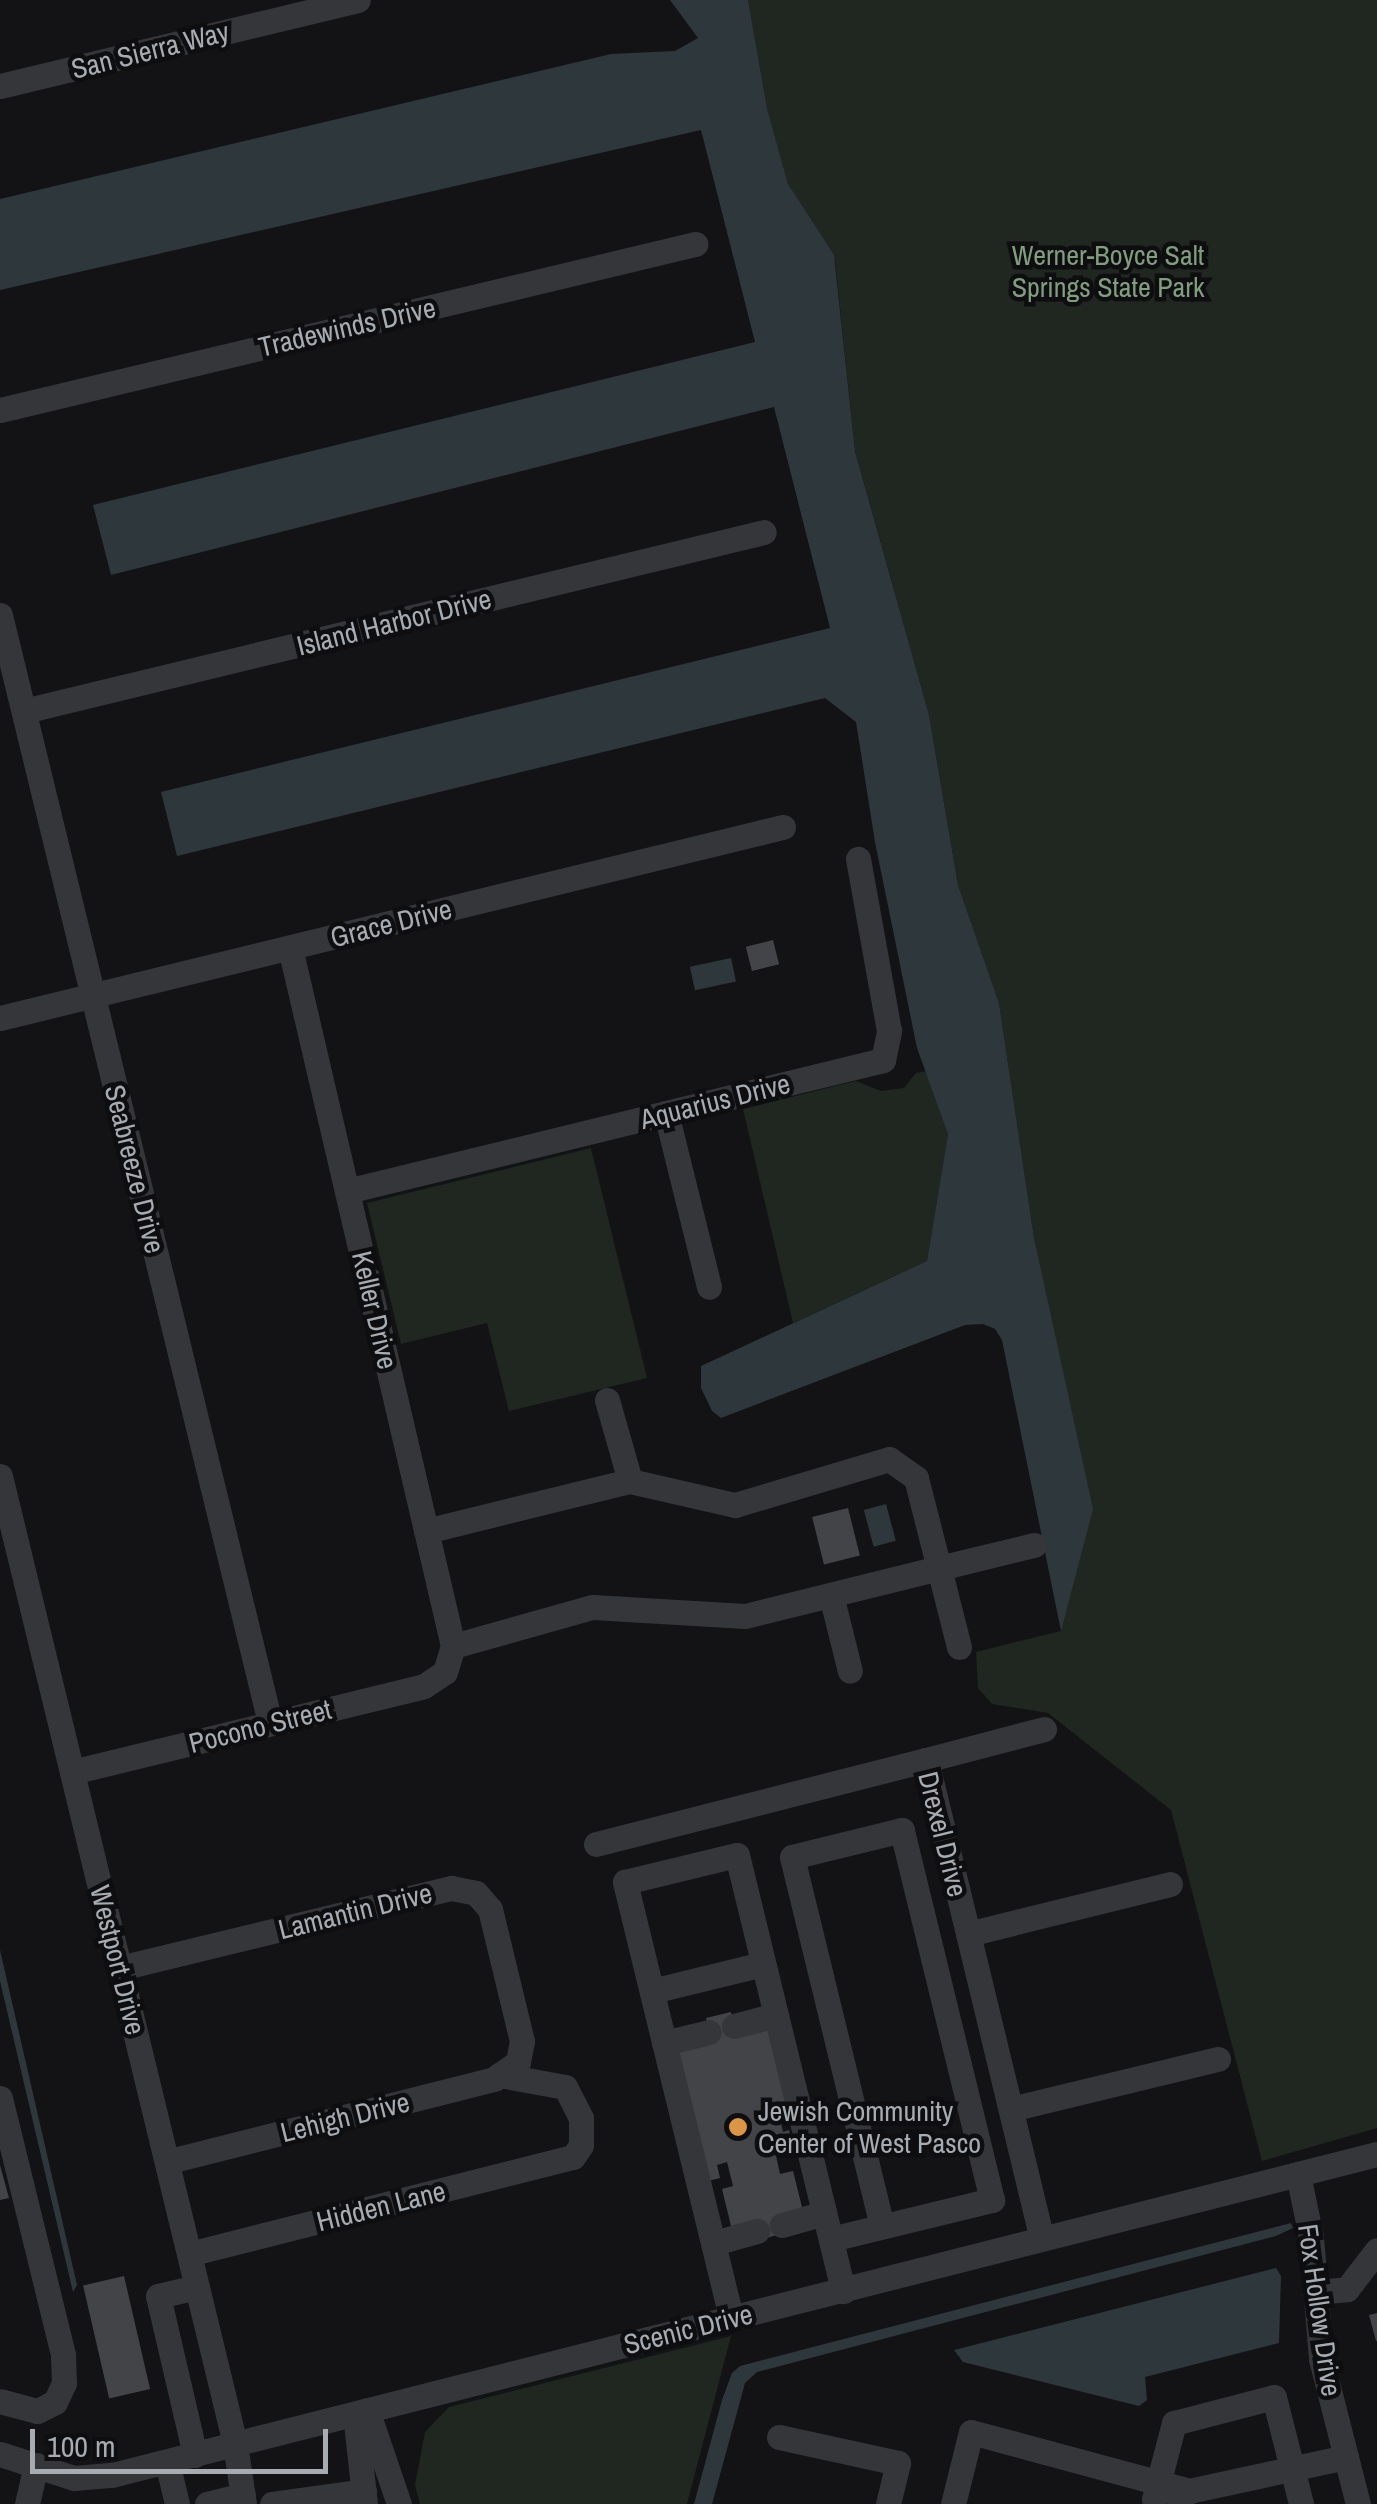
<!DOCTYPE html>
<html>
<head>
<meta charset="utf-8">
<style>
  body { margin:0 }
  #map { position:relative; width:1377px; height:2504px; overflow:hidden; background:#131315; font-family:"Archivo Narrow",sans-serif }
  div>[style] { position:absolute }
  .green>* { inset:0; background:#202620 }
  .water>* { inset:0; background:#2e373c; transform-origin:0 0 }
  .building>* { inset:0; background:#424447; transform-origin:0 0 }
  .minor>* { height:25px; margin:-12.5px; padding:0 12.5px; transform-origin:12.5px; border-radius:12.5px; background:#353639 }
  .dots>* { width:28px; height:28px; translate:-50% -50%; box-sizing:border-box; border:5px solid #0e0e10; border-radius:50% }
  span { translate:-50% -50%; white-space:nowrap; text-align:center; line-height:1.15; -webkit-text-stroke:9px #0e0e10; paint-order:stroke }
  .street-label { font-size:28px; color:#a7acb3 }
  .park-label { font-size:28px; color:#829c80 }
  .poi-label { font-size:28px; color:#a7acb3 }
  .left { translate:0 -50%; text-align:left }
  .scale { position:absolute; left:30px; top:2429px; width:298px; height:45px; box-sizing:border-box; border:5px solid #a7acb3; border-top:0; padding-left:12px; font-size:30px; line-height:35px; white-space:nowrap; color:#a7acb3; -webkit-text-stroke:8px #0e0e10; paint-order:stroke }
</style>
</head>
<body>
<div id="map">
  <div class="green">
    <div style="clip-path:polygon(748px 0,1377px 0,1377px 2128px,1262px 2161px,1171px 1810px,1048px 1713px,992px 1704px,978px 1688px,976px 1652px,1061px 1631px,1034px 1238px,999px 1003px,958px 885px,929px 715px,855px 450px,835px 260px,788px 184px,767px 108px)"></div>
    <div style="clip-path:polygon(927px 1071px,948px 1134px,927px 1261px,793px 1323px,743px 1109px,856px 1081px,881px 1091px,904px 1088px,916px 1073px)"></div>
    <div style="clip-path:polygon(591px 1148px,647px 1378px,509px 1411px,487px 1323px,401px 1344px,367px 1203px)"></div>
    <div style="clip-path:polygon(731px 2336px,687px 2504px,420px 2504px,415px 2485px,425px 2432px,449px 2407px)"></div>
  </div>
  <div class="water">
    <div style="clip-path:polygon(670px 0,748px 0,767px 108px,788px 184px,834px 255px,855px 451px,929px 715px,958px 885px,999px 1003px,1034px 1238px,1093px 1509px,1061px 1631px,1002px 1340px,995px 1329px,983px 1324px,965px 1325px,721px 1418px,712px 1411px,701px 1388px,701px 1366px,927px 1261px,948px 1134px,917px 1048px,875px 842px,856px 722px,825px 698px,177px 856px,161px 792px,830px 628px,774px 407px,111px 575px,93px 505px,755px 342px,701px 130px,0 290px,0 199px,611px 54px,675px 51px,698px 38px)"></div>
    <div style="left:731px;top:958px;width:24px;height:42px;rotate:78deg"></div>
    <div style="left:886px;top:1504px;width:38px;height:23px;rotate:75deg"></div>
    <div style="clip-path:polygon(0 1950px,77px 2285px,73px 2292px,0 1981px)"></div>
    <div style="clip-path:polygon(1291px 2223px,1293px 2228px,1276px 2236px,757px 2372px,745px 2383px,712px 2504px,694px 2504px,722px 2400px,732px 2373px,740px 2366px)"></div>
    <div style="clip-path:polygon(1276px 2268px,1281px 2276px,1279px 2343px,1145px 2377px,1147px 2400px,1139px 2406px,963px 2362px,954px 2350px)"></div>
  </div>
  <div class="building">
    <div style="left:773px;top:940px;width:25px;height:28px;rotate:76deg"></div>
    <div style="left:848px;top:1508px;width:49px;height:37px;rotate:76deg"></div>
    <div style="clip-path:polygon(731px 2012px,737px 2036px,770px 2028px,793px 2120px,781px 2123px,783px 2132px,789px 2130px,793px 2147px,775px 2151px,780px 2174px,793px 2171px,803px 2211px,784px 2233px,759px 2240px,732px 2230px,722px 2189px,733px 2186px,727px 2162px,717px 2165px,720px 2178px,708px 2181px,676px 2051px,712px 2042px,706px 2018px)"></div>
    <div style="clip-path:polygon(0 2165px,9px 2198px,0 2200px)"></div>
    <div style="left:124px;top:2276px;width:116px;height:42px;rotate:77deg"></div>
    <div style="clip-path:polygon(1377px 2313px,1377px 2341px,1376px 2341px,1369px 2315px)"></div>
  </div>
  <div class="minor">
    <div style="left:0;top:86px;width:368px;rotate:-13.5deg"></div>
    <div style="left:0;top:410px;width:715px;rotate:-13.43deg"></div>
    <div style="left:0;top:615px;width:1140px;rotate:76.3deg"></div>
    <div style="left:24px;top:711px;width:761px;rotate:-13.6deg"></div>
    <div style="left:0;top:1018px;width:806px;rotate:-13.71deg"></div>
    <div style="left:666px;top:1113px;width:179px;rotate:76.1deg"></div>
    <div style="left:347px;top:1191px;width:552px;rotate:-13.73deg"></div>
    <div style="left:883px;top:1060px;width:30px;rotate:-78deg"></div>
    <div style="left:889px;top:1031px;width:175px;rotate:-100.2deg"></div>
    <div style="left:607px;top:1400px;width:84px;rotate:74.1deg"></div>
    <div style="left:0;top:1476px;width:996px;rotate:76.35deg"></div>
    <div style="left:235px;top:2444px;width:61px;rotate:81.5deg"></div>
    <div style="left:426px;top:1531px;width:210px;rotate:-13.8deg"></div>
    <div style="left:630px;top:1481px;width:108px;rotate:12.9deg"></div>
    <div style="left:735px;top:1505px;width:161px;rotate:-16.6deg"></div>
    <div style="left:889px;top:1459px;width:33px;rotate:35deg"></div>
    <div style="left:916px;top:1478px;width:93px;rotate:75.7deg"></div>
    <div style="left:939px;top:1568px;width:200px;rotate:166.1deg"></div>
    <div style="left:745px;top:1616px;width:153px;rotate:-176.6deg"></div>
    <div style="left:592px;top:1607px;width:144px;rotate:164.3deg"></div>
    <div style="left:831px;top:1595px;width:78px;rotate:76deg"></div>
    <div style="left:959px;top:1647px;width:81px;rotate:-104.2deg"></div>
    <div style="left:939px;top:1568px;width:98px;rotate:-13.6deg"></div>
    <div style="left:926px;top:1760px;width:122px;rotate:-14.7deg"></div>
    <div style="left:72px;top:1772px;width:362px;rotate:-13.7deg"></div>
    <div style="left:424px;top:1686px;width:25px;rotate:-34deg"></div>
    <div style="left:445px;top:1672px;width:27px;rotate:-73deg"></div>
    <div style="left:453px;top:1646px;width:717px;rotate:-103.14deg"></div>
    <div style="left:596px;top:1844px;width:341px;rotate:-14.3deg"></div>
    <div style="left:926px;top:1760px;width:492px;rotate:76.4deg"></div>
    <div style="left:968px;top:1934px;width:208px;rotate:-13.9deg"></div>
    <div style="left:120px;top:1968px;width:341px;rotate:-13.6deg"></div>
    <div style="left:451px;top:1888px;width:25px;rotate:11deg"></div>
    <div style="left:476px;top:1893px;width:21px;rotate:49deg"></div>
    <div style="left:490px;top:1909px;width:136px;rotate:76.4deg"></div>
    <div style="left:522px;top:2041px;width:21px;rotate:101deg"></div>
    <div style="left:518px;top:2062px;width:29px;rotate:145deg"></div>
    <div style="left:494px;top:2079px;width:337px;rotate:165.8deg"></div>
    <div style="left:652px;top:1991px;width:114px;rotate:-13.7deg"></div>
    <div style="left:734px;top:2026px;width:43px;rotate:-14.7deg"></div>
    <div style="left:664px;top:2043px;width:46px;rotate:-13.7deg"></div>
    <div style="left:0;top:2098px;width:265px;rotate:76.2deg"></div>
    <div style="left:63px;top:2355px;width:28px;rotate:88deg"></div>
    <div style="left:64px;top:2383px;width:21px;rotate:115deg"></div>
    <div style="left:55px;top:2402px;width:20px;rotate:153deg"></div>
    <div style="left:37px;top:2411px;width:38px;rotate:-165deg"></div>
    <div style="left:1011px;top:2109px;width:213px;rotate:-13.6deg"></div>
    <div style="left:1298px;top:2174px;width:64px;rotate:78.3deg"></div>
    <div style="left:1311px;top:2237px;width:122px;rotate:85.3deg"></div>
    <div style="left:1321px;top:2359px;width:150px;rotate:75.7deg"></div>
    <div style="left:782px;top:2225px;width:44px;rotate:-15.9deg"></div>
    <div style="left:831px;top:2239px;width:166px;rotate:-13.6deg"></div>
    <div style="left:992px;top:2200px;width:381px;rotate:-103.7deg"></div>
    <div style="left:902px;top:1830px;width:113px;rotate:166.2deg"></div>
    <div style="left:792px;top:1857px;width:380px;rotate:76.3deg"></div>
    <div style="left:714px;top:2243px;width:45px;rotate:-15.6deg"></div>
    <div style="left:189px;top:2254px;width:396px;rotate:-14.2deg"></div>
    <div style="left:573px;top:2157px;width:14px;rotate:-56deg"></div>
    <div style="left:581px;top:2145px;width:27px;rotate:-90deg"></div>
    <div style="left:581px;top:2118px;width:35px;rotate:-117deg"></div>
    <div style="left:565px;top:2087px;width:67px;rotate:-169.7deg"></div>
    <div style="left:1315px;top:2292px;width:32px;rotate:-5deg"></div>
    <div style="left:1347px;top:2289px;width:49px;rotate:-52.4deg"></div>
    <div style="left:731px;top:2317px;width:448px;rotate:-103.7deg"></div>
    <div style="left:625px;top:1882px;width:115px;rotate:-13.6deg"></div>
    <div style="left:737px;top:1855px;width:449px;rotate:76.3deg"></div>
    <div style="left:367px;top:2410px;width:99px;rotate:71.2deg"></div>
    <div style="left:355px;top:2414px;width:91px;rotate:83.7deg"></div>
    <div style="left:779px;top:2437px;width:122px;rotate:12.3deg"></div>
    <div style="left:898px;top:2463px;width:42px;rotate:103.7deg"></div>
    <div style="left:0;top:2454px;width:78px;rotate:18deg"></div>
    <div style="left:74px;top:2478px;width:38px;rotate:-5deg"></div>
    <div style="left:112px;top:2475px;width:1305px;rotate:-14.24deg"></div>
    <div style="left:195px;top:2455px;width:163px;rotate:-103.1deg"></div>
    <div style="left:158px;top:2296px;width:40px;rotate:-13deg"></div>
    <div style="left:167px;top:2462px;width:43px;rotate:76.6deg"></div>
    <div style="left:1175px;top:2494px;width:175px;rotate:-12.2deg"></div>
    <div style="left:1154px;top:2499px;width:79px;rotate:-75.3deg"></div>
    <div style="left:1174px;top:2423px;width:103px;rotate:-14.6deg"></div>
    <div style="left:1274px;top:2397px;width:110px;rotate:75.8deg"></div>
    <div style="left:27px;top:2504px;width:40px;rotate:-77deg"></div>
    <div style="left:207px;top:2504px;width:37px;rotate:-14deg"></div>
    <div style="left:272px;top:2504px;width:93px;rotate:-8deg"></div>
    <div style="left:953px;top:2504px;width:74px;rotate:-76deg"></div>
    <div style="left:971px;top:2432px;width:227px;rotate:15.1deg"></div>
  </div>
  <div class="dots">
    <div style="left:738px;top:2127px;background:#da9546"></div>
  </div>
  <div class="street-label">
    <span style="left:150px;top:50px;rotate:-14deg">San Sierra Way</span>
    <span style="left:347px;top:327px;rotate:-13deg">Tradewinds Drive</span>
    <span style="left:394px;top:622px;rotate:-14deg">Island Harbor Drive</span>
    <span style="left:391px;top:923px;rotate:-14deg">Grace Drive</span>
    <span style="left:715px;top:1101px;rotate:-14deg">Aquarius Drive</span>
    <span style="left:135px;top:1169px;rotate:76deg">Seabreeze Drive</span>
    <span style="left:375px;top:1310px;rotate:77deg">Keller Drive</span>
    <span style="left:260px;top:1726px;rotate:-14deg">Pocono Street</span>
    <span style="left:943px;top:1834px;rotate:76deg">Drexel Drive</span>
    <span style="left:355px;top:1911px;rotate:-14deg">Lamantin Drive</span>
    <span style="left:118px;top:1960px;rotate:76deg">Westport Drive</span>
    <span style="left:345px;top:2117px;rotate:-14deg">Lehigh Drive</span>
    <span style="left:381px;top:2206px;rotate:-14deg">Hidden Lane</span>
    <span style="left:1320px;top:2310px;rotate:82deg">Fox Hollow Drive</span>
    <span style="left:688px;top:2329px;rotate:-14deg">Scenic Drive</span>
  </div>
  <div class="park-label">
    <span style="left:1108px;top:271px">Werner-Boyce Salt<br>Springs State Park</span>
  </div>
  <div class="poi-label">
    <span class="left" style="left:758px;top:2127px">Jewish Community<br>Center of West Pasco</span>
  </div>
  <div class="scale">100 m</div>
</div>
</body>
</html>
